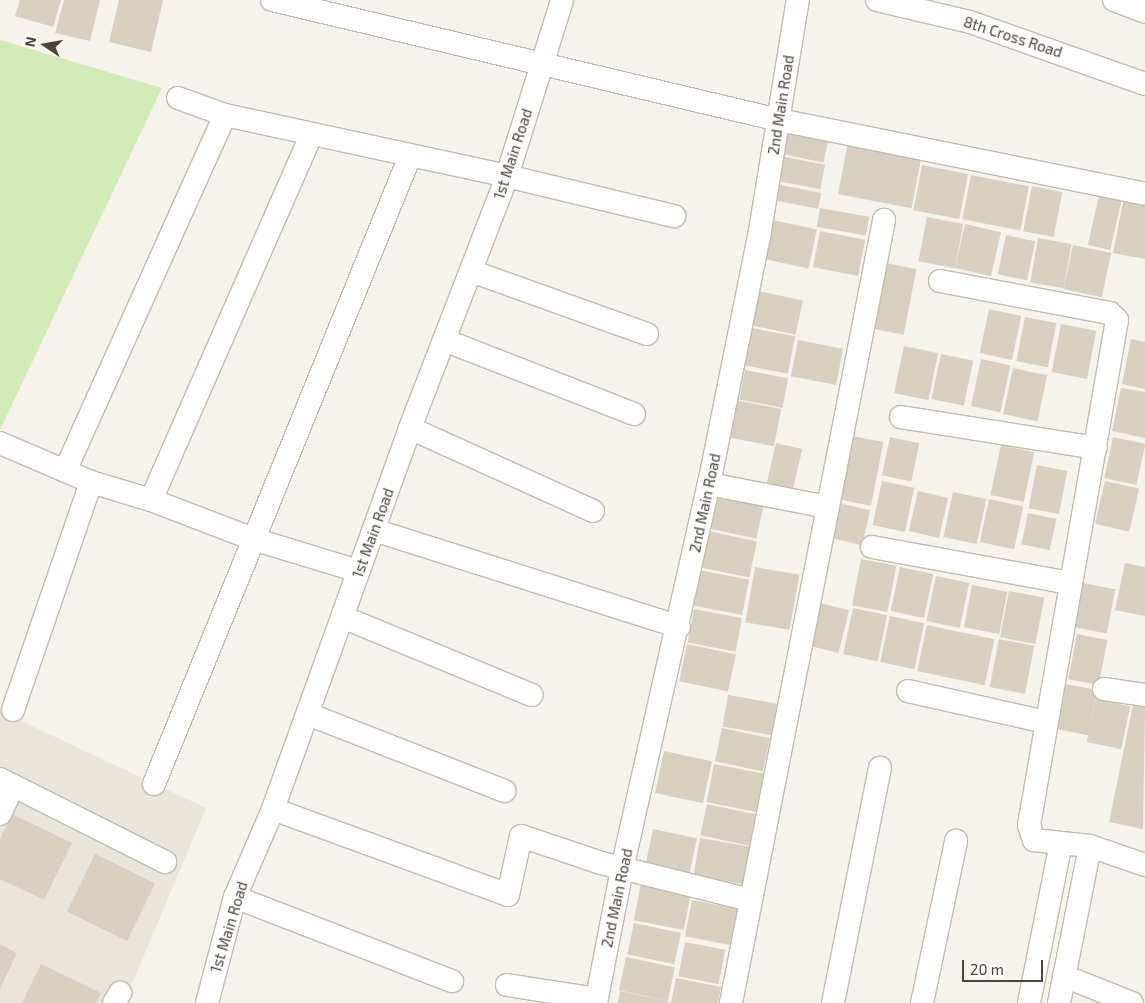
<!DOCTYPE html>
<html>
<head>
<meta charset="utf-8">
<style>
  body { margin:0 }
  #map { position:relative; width:1145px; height:1003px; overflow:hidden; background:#f6f3ec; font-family:"Exo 2",sans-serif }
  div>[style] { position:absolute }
  .residential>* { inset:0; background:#eae5da }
  .green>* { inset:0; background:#d2eab5 }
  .building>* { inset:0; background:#d8cfc1; transform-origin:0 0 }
  .roads { filter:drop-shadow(1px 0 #c2bbae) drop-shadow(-1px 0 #c2bbae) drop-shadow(0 1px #c2bbae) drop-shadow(0 -1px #c2bbae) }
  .minor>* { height:22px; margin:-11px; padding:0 11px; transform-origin:11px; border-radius:11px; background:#fff }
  span { translate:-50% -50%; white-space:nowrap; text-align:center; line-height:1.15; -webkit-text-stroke:4px #fff; paint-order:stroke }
  .street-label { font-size:15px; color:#4b4439 }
  .north { position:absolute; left:20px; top:20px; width:50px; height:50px; -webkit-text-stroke:4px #fff; paint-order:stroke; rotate:282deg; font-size:14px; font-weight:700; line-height:20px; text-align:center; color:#4b4439 }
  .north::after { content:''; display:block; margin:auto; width:18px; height:22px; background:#4b4439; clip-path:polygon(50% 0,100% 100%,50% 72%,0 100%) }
  .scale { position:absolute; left:962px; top:960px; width:81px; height:22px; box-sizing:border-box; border:2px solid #4b4439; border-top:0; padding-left:6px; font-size:15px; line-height:18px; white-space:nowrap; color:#4b4439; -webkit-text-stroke:4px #fff; paint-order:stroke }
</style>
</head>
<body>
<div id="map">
  <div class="residential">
    <div style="clip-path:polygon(0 711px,206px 808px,124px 1003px,0 1003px)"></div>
  </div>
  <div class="green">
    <div style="clip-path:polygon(0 40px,162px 88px,0 430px)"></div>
  </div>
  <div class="building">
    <div style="clip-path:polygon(20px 0,61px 0,53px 27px,15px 16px)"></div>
    <div style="clip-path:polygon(64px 0,100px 0,90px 41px,55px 33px)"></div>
    <div style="clip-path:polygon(119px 0,163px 0,151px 52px,109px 42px)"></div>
    <div style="left:785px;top:132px;width:44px;height:22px;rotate:12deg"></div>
    <div style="left:848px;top:142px;width:75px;height:53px;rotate:11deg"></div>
    <div style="left:780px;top:156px;width:46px;height:25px;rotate:11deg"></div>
    <div style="left:922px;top:165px;width:47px;height:46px;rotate:11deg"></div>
    <div style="left:971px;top:175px;width:59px;height:45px;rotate:11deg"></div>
    <div style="left:775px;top:184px;width:47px;height:16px;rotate:11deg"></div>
    <div style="left:1032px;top:186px;width:31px;height:46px;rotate:11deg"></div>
    <div style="left:1099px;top:196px;width:23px;height:50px;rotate:13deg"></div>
    <div style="clip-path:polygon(1124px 197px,1145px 201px,1145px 259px,1113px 253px)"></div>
    <div style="left:820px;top:208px;width:50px;height:19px;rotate:10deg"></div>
    <div style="left:927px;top:217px;width:37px;height:45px;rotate:11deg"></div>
    <div style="left:768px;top:219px;width:50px;height:40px;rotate:12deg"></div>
    <div style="left:965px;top:224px;width:37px;height:45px;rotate:13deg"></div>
    <div style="left:820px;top:231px;width:46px;height:37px;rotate:11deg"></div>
    <div style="left:1006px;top:235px;width:30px;height:40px;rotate:12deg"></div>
    <div style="left:1038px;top:238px;width:34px;height:45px;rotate:10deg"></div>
    <div style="left:1073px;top:245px;width:39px;height:45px;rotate:12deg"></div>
    <div style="left:886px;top:263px;width:31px;height:67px;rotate:11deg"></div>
    <div style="left:754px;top:290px;width:50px;height:35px;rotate:12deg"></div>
    <div style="left:989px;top:309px;width:33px;height:45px;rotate:12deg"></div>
    <div style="left:1025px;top:317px;width:32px;height:45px;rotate:11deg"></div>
    <div style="left:1061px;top:324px;width:36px;height:49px;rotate:11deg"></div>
    <div style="left:747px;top:327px;width:49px;height:38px;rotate:11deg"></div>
    <div style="clip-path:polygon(1131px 339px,1145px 342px,1145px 389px,1122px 384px)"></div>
    <div style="left:798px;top:340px;width:46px;height:37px;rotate:11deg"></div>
    <div style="left:904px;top:346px;width:35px;height:48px;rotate:12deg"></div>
    <div style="left:941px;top:354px;width:33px;height:46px;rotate:12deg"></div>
    <div style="left:981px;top:359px;width:30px;height:48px;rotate:12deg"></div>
    <div style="left:1013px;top:368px;width:35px;height:47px;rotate:12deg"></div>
    <div style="left:745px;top:370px;width:44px;height:30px;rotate:11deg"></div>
    <div style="clip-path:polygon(1121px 388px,1145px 392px,1145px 438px,1112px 431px)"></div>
    <div style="left:735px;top:400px;width:47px;height:38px;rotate:11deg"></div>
    <div style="left:853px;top:436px;width:31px;height:65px;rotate:11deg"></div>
    <div style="left:890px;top:437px;width:30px;height:39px;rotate:12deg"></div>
    <div style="left:1113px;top:437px;width:33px;height:42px;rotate:12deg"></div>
    <div style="left:776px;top:443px;width:27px;height:42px;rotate:13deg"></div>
    <div style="left:1001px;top:445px;width:34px;height:51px;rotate:12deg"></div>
    <div style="left:1037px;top:465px;width:31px;height:44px;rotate:11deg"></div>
    <div style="left:882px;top:481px;width:33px;height:45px;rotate:12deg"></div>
    <div style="left:1105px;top:481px;width:35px;height:44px;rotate:13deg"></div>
    <div style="left:918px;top:491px;width:31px;height:41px;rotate:13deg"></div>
    <div style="left:953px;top:492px;width:34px;height:46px;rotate:12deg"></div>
    <div style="left:715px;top:493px;width:50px;height:36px;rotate:12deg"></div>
    <div style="left:989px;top:499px;width:35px;height:44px;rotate:12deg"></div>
    <div style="left:839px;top:503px;width:32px;height:36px;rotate:13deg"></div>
    <div style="left:1028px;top:513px;width:29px;height:32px;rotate:12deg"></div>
    <div style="left:708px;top:531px;width:50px;height:37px;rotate:12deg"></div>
    <div style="left:861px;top:559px;width:36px;height:47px;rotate:11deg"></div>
    <div style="clip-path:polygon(1125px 563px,1145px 567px,1145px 616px,1115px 610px)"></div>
    <div style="left:755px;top:567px;width:45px;height:56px;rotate:10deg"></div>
    <div style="left:900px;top:567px;width:34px;height:45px;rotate:12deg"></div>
    <div style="left:699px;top:570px;width:51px;height:36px;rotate:11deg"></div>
    <div style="left:936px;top:576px;width:34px;height:46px;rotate:12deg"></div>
    <div style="left:1083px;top:583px;width:33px;height:45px;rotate:11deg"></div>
    <div style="left:972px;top:585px;width:36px;height:43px;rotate:11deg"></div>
    <div style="left:1009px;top:591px;width:36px;height:47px;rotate:11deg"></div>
    <div style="left:820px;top:603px;width:30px;height:44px;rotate:14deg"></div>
    <div style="left:853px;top:608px;width:35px;height:47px;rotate:12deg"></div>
    <div style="left:694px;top:609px;width:49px;height:34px;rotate:11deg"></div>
    <div style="left:890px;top:616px;width:35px;height:47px;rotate:12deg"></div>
    <div style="left:927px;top:625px;width:69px;height:47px;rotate:12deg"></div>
    <div style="left:1077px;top:634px;width:31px;height:46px;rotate:11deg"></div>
    <div style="left:999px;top:639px;width:36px;height:49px;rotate:11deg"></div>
    <div style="left:687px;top:644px;width:50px;height:38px;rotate:12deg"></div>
    <div style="left:1066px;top:684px;width:32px;height:46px;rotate:11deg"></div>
    <div style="left:728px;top:695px;width:50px;height:32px;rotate:10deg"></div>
    <div style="left:1096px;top:699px;width:35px;height:44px;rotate:12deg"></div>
    <div style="clip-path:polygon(1133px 705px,1145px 707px,1143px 829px,1109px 822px)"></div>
    <div style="left:722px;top:728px;width:49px;height:34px;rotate:12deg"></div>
    <div style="left:664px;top:751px;width:49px;height:43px;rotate:12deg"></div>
    <div style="left:714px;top:764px;width:51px;height:39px;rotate:11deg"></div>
    <div style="left:707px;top:804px;width:50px;height:32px;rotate:12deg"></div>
    <div style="clip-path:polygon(12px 814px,72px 843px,44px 900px,0 879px,0 839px)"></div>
    <div style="left:653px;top:829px;width:45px;height:37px;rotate:12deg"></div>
    <div style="left:700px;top:838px;width:51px;height:38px;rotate:10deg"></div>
    <div style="left:95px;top:854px;width:67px;height:64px;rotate:26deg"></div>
    <div style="left:641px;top:883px;width:51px;height:38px;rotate:11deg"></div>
    <div style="left:692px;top:900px;width:46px;height:37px;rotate:11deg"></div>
    <div style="left:634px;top:923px;width:48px;height:32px;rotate:12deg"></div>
    <div style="left:685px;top:942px;width:41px;height:35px;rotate:11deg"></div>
    <div style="clip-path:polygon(0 944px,17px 953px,0 989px)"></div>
    <div style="left:626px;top:957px;width:50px;height:34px;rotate:12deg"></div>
    <div style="clip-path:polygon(41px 964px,101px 993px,96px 1003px,22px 1003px)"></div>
    <div style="clip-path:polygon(676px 978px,721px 987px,718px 1003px,671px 1003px)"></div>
    <div style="clip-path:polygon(620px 991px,668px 1001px,668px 1003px,618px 1003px)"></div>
  </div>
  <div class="roads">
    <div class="minor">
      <div style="left:272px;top:0;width:521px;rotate:13.32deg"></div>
      <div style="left:779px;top:120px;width:373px;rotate:11.4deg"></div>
      <div style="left:877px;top:0;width:96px;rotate:13.3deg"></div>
      <div style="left:970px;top:22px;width:186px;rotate:19.5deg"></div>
      <div style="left:1114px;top:0;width:33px;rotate:21deg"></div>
      <div style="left:178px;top:98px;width:50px;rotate:19.9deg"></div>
      <div style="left:225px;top:115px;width:289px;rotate:12.2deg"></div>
      <div style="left:507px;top:176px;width:172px;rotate:13.5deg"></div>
      <div style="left:471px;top:271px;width:187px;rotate:19.7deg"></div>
      <div style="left:940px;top:281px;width:173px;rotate:10.7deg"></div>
      <div style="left:1110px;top:313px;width:10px;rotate:45deg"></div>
      <div style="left:1117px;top:320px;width:513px;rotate:99.88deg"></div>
      <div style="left:1029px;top:825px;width:16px;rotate:72deg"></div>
      <div style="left:1034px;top:840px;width:56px;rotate:6.1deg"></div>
      <div style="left:1090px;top:846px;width:58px;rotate:19.1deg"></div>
      <div style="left:444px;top:340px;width:204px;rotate:21.3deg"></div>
      <div style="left:901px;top:417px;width:197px;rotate:9deg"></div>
      <div style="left:410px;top:428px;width:201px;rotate:24.4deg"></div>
      <div style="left:0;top:443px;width:99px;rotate:23.2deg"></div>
      <div style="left:91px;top:482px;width:63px;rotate:16.7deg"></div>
      <div style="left:151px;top:500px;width:109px;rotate:20.9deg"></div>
      <div style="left:253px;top:539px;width:110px;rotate:16.9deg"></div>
      <div style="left:65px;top:471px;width:390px;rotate:-65.8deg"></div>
      <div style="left:709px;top:484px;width:120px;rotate:11deg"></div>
      <div style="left:151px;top:500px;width:399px;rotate:-66.3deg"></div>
      <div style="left:374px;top:530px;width:320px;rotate:17.6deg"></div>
      <div style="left:872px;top:547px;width:202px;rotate:10.3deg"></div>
      <div style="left:345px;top:618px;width:202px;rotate:22.4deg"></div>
      <div style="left:1104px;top:689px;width:41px;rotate:8.3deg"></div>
      <div style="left:908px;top:691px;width:141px;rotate:12.7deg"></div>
      <div style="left:13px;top:710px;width:241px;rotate:-71.1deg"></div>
      <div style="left:308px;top:714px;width:211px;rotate:21.4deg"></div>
      <div style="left:0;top:779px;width:185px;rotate:26.7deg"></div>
      <div style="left:154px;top:784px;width:678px;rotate:-67.82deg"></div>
      <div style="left:273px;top:809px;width:250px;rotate:20.1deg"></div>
      <div style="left:508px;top:895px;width:60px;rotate:-77.6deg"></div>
      <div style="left:521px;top:836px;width:84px;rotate:18.6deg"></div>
      <div style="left:601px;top:863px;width:154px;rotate:13.9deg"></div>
      <div style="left:0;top:814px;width:31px;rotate:-65deg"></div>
      <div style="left:235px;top:897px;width:233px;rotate:21.2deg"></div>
      <div style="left:1064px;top:976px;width:73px;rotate:21.7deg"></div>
      <div style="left:507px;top:985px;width:90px;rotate:8.9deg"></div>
      <div style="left:114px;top:1003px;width:12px;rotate:-59deg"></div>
      <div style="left:207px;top:1003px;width:110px;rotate:-75.2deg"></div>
      <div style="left:235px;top:897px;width:96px;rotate:-66.6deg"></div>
      <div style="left:273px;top:809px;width:405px;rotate:-70.2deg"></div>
      <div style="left:410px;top:428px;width:270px;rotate:-68.9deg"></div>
      <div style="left:507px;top:176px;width:184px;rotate:-72.6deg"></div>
      <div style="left:596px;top:1003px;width:136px;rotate:-79deg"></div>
      <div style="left:622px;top:869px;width:395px;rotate:-77.3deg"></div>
      <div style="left:709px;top:484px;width:252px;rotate:-78.6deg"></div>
      <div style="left:759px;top:237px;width:240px;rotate:-80.7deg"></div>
      <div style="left:731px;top:1003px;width:798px;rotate:-78.94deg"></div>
      <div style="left:833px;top:1003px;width:240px;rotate:-78.7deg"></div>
      <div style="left:922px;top:1003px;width:166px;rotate:-78.1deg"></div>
      <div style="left:1029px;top:1003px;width:163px;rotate:-78.7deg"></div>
      <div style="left:1059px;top:1003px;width:160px;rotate:-78.8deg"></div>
    </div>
  </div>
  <div class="street-label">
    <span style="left:1013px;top:37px;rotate:18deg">8th Cross Road</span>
    <span style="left:781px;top:105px;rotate:-81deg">2nd Main Road</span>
    <span style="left:513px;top:154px;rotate:-72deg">1st Main Road</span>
    <span style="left:705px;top:503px;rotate:-78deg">2nd Main Road</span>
    <span style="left:373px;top:533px;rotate:-70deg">1st Main Road</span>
    <span style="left:617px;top:898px;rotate:-78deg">2nd Main Road</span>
    <span style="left:229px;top:927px;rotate:-73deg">1st Main Road</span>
  </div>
  <div class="north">N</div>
  <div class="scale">20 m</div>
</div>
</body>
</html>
